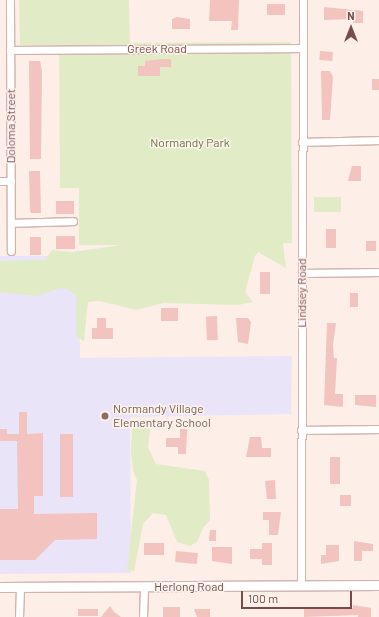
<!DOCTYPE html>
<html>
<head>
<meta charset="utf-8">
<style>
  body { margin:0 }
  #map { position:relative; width:379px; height:617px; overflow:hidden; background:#fdeee8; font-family:Barlow,sans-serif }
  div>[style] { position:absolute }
  .education>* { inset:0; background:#eae4f9 }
  .green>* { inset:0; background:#e1ebc5; transform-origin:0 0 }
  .building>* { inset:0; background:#f2c3bf; transform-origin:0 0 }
  .roads { filter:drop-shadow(1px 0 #d1b3af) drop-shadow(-1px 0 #d1b3af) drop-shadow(0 1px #d1b3af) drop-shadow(0 -1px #d1b3af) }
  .street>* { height:7px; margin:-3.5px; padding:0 3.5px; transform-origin:3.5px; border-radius:3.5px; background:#fff }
  .secondary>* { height:9px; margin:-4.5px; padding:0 4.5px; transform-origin:4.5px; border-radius:4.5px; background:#fff }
  .dots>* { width:11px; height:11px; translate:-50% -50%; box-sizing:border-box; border:2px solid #fff3ee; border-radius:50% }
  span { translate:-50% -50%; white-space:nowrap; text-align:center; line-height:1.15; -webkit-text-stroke:3px #fff3ee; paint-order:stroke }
  .street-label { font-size:12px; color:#774c4b }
  .park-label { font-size:12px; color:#627740 }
  .education-label { font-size:12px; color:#785e54 }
  .left { translate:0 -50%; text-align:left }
  .north { position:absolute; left:331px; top:8px; width:40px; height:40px; -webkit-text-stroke:3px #fff3ee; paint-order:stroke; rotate:0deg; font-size:11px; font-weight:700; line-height:16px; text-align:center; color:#774c4b }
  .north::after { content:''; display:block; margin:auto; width:14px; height:18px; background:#774c4b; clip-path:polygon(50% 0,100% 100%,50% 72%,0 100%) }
  .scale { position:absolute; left:241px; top:591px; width:111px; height:18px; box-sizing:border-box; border:2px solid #774c4b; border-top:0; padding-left:5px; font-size:12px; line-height:14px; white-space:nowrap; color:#774c4b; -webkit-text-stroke:3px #fff3ee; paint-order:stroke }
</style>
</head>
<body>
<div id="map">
  <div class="education">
    <div style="clip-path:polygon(0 256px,79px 256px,80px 358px,292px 356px,291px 414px,130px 417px,131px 573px,0 574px)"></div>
  </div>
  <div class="green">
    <div style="clip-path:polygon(19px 0,129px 0,130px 43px,291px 42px,292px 243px,283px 243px,286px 268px,258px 252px,255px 256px,245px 292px,253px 302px,238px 305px,163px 303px,136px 310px,100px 301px,88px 302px,84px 341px,77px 337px,76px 330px,76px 296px,69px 290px,61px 288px,37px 296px,0 292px,0 261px,45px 260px,52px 250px,72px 252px,122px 245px,79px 245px,79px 188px,60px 188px,59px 45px,20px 45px)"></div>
    <div style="left:314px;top:197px;width:27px;height:15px"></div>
    <div style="clip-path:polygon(137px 420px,151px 420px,148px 447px,156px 464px,205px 471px,209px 480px,210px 520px,203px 528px,197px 542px,190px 546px,177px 542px,166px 515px,153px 513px,143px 524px,134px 571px,127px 570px,137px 480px,133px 471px,131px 451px,132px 430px)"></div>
  </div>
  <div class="building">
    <div style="clip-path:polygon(210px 0,239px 0,238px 30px,231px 30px,232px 21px,209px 21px)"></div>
    <div style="left:267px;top:4px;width:18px;height:11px"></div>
    <div style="clip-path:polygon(324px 7px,363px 11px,363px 23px,353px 23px,353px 19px,324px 20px)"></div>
    <div style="clip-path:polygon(177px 17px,190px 19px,190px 29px,172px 29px,172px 19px)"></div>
    <div style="left:320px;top:51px;width:13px;height:9px;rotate:4deg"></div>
    <div style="clip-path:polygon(162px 59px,171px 59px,171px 67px,160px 67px,160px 76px,138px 76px,138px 66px,145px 66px,145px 61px)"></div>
    <div style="clip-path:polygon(29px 61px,40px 61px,42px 71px,41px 159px,30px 159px)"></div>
    <div style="clip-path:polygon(321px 71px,330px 71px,333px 77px,330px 120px,322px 120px)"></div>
    <div style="left:372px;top:79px;width:7px;height:11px"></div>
    <div style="clip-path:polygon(352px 166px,361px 166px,361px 181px,348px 181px)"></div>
    <div style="clip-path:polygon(29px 171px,40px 171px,41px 213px,31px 213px,30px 210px)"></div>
    <div style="left:56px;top:201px;width:18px;height:13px"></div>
    <div style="left:326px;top:229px;width:10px;height:19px"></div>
    <div style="left:56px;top:236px;width:19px;height:13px"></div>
    <div style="left:30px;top:237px;width:11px;height:18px"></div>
    <div style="left:366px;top:241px;width:10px;height:10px"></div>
    <div style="left:260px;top:272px;width:10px;height:22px"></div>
    <div style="left:350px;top:293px;width:8px;height:14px"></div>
    <div style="left:161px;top:308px;width:17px;height:13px"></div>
    <div style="left:217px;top:316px;width:24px;height:11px;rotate:88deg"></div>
    <div style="clip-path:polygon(97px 318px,106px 318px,106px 328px,113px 328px,113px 339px,92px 339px,92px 328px,97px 328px)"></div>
    <div style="clip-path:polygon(236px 318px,248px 318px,251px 322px,248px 344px,238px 342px)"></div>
    <div style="clip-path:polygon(327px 323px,336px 323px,333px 345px,334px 358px,337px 358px,335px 394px,343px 394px,343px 407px,324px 405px)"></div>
    <div style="clip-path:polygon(355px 395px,376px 395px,376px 407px,355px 405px)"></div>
    <div style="clip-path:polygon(19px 412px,27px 412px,27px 434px,43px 433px,43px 496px,34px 496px,34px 514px,97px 513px,97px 539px,55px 540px,35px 560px,0 560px,0 509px,18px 509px,17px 441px,0 441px,0 429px,7px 429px,7px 434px,19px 434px)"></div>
    <div style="clip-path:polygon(180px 429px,187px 429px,186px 454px,178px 454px,178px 447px,166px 447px,166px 438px,180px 438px)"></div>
    <div style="left:60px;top:434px;width:13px;height:63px"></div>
    <div style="clip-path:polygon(250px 437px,261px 437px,262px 448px,271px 448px,271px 457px,246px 457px)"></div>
    <div style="left:330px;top:457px;width:10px;height:27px"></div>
    <div style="clip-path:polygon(275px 480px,276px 499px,267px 499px,265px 481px)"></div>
    <div style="left:340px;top:495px;width:11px;height:11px"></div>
    <div style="clip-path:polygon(263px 512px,281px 512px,278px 535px,269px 535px,269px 520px,263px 520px)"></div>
    <div style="clip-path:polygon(210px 530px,216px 530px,216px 541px,209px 541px)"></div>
    <div style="clip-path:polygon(354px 541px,373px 544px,373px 551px,362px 551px,362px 561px,354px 561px)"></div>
    <div style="left:144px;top:543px;width:20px;height:12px"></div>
    <div style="clip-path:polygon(262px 543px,272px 543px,272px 565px,262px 565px,262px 559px,250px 559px,250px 549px,262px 549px)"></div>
    <div style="clip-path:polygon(326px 545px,339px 545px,339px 561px,321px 564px,321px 555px,326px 555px)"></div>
    <div style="clip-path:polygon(212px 547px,232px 547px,232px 564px,212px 561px)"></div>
    <div style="left:176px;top:551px;width:22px;height:11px;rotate:5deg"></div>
    <div style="clip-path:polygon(353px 605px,371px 608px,371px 617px,358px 617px,358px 615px,304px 617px,304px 608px,353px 608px)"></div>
    <div style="clip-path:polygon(110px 606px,114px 612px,121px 617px,101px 617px)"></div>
    <div style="left:163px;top:607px;width:17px;height:10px"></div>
    <div style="left:78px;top:609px;width:20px;height:7px"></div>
    <div style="clip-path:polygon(194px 609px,210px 609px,210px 617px,197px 617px)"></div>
  </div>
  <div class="roads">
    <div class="street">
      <div style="left:10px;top:0;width:251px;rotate:89.8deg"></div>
      <div style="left:10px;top:50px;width:293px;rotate:-0.4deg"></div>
      <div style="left:302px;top:142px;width:77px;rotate:-1.5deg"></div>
      <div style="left:0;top:181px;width:11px"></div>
      <div style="left:11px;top:223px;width:62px;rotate:-1.8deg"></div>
      <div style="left:302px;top:273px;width:77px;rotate:-0.7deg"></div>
      <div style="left:301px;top:430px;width:78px;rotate:-0.7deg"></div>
      <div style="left:301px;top:586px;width:586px;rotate:-89.8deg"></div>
      <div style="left:19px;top:617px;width:30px;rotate:-88deg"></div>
      <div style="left:143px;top:617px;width:30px;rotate:-88deg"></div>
    </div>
    <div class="secondary">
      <div style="left:0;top:587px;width:379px;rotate:-0.3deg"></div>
    </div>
  </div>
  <div class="dots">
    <div style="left:105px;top:416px;background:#8d6e63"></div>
  </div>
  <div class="street-label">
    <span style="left:157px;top:49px">Greek Road</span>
    <span style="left:11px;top:126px;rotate:-90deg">Doloma Street</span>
    <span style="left:302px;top:293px;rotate:-90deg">Lindsey Road</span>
    <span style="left:189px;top:587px">Herlong Road</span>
  </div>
  <div class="park-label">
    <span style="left:190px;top:143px">Normandy Park</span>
  </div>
  <div class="education-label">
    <span class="left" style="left:113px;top:416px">Normandy Village<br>Elementary School</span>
  </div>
  <div class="north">N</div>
  <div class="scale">100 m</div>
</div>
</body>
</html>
